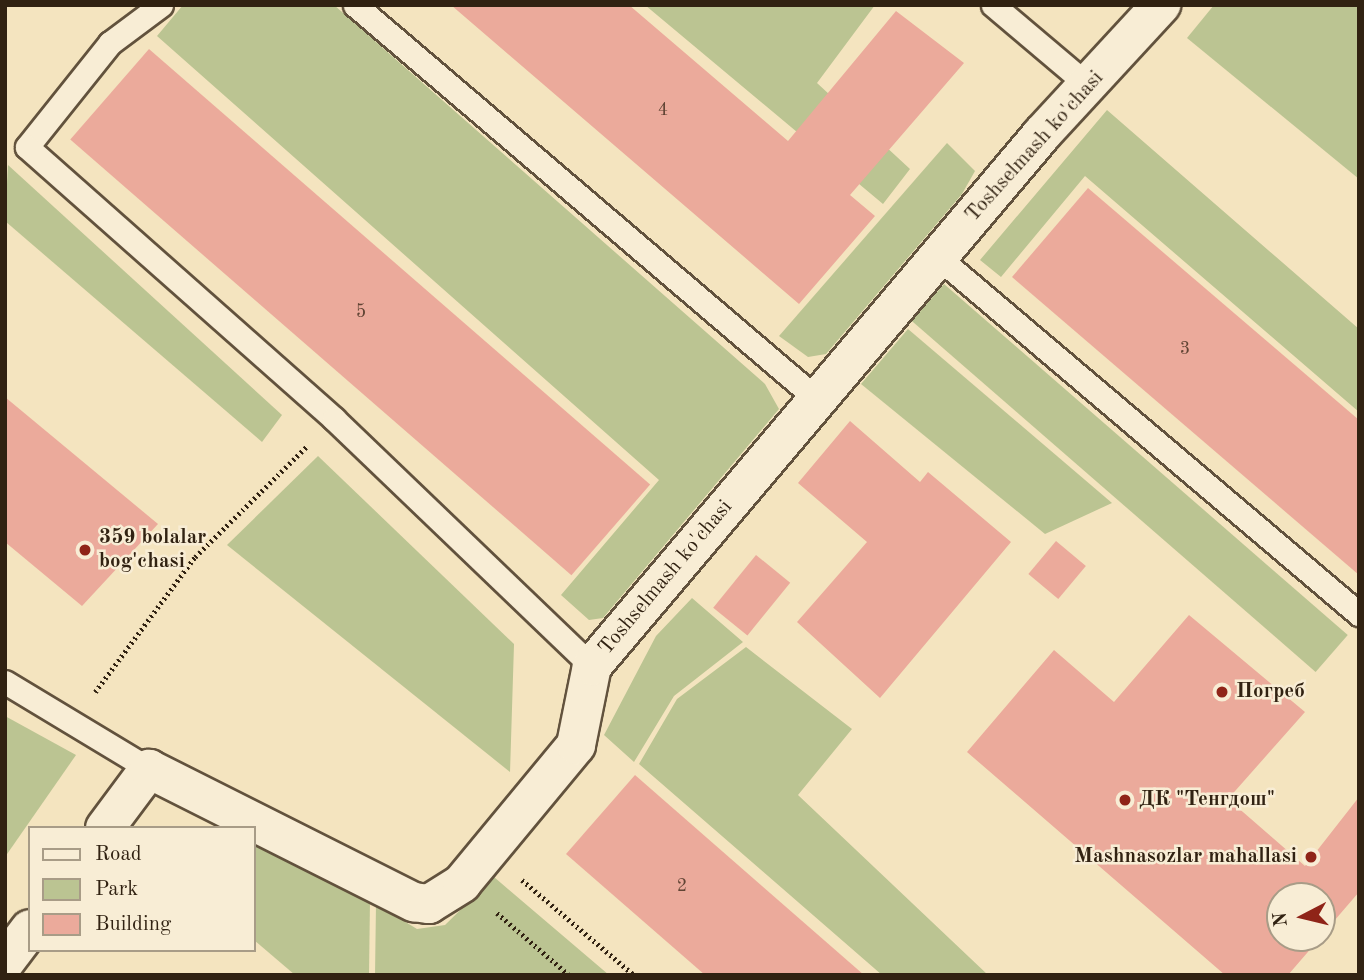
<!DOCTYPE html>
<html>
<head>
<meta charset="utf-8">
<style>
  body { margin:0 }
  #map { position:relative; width:1364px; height:980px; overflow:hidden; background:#f4e4bf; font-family:"Old Standard TT",serif }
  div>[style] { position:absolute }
  .green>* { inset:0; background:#bbc492; transform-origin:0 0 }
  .building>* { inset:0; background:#ebaa9b; transform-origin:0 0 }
  .path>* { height:4.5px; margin-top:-2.25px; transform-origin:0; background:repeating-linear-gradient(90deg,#312212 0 2px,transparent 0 5.5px) }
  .roads { filter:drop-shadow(2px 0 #62523d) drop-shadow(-2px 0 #62523d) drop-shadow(0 2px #62523d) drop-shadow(0 -2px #62523d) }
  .service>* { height:23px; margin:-11.5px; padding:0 11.5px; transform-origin:11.5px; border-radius:11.5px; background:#f8edd5 }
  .minor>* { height:38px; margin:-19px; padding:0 19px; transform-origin:19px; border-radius:19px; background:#f8edd5 }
  .dots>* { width:19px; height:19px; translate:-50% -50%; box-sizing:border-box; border:4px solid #f8edd5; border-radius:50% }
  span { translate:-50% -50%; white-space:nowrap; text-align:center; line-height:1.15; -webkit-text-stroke:5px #f8edd5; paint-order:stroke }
  .number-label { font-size:18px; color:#604434 }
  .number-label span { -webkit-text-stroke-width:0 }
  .street-label { font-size:21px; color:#312212 }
  .poi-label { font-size:21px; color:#312212; font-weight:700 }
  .left { translate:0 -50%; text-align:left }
  .right { translate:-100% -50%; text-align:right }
  .frame { position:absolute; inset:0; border:7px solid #312212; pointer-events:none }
  .legend { position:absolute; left:28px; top:826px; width:228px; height:126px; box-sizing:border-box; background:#f8edd5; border:2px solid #a89c87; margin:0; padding:9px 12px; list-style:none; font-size:21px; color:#312212 }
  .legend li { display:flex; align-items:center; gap:14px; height:35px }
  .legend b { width:35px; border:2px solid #a89c87 }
  .north { position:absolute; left:1266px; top:882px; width:70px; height:70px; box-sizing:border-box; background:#f8edd5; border:2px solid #a89c87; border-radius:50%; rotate:263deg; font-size:19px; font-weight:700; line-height:28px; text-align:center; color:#312212 }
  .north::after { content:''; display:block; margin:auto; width:24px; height:32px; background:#8f2418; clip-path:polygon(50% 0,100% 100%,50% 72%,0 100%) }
</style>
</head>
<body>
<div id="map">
  <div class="green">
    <div style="clip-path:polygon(183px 5px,334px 5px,765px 384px,779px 409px,603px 618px,589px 620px,561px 595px,659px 480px,157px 36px)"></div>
    <div style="clip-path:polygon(645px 5px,875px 5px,817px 83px,910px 169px,883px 204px)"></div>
    <div style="clip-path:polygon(1214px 5px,1359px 5px,1359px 179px,1187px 38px)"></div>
    <div style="clip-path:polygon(1107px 110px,1359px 329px,1359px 412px,1085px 176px,1001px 277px,980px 260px)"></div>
    <div style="clip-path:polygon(947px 143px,975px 171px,962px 194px,826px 354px,808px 357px,779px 336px)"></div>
    <div style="clip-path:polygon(8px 165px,282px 415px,262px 442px,5px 221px)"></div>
    <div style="left:944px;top:284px;width:535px;height:49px;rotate:41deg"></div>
    <div style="clip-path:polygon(908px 329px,1112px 503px,1045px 534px,861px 384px)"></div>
    <div style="clip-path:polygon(318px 456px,514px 644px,510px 772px,227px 545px)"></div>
    <div style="clip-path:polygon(692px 598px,743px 642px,674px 696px,634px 762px,604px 735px,656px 636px)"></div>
    <div style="clip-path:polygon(746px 647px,852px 729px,798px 795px,988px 975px,882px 975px,639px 764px,677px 699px)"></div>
    <div style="clip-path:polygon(5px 716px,76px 755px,5px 857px)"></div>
    <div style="clip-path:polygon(254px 842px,370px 900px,369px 975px,295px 975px,254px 940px)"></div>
    <div style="clip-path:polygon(494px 877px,609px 975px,375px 975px,376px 904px,417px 929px,445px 925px)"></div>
  </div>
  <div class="building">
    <div style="clip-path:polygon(451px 5px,629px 5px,788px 141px,896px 11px,964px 63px,850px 195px,875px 216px,799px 304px)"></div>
    <div style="left:149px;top:49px;width:664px;height:120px;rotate:41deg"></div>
    <div style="clip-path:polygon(1088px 188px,1359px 420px,1359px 575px,1012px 277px)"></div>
    <div style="clip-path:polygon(5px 397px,158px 524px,82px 606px,5px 542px)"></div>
    <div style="clip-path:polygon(850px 421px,920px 482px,928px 472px,1011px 542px,880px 698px,797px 622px,867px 542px,798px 483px)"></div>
    <div style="left:1056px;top:541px;width:39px;height:43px;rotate:40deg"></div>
    <div style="left:756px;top:555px;width:44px;height:68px;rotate:39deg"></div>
    <div style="clip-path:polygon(1189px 615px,1305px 712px,1228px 799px,1305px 866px,1359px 797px,1359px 892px,1322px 935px,1322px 896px,1280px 896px,1280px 938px,1320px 938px,1288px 975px,1225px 975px,967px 752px,1054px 650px,1114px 702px)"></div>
    <div style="clip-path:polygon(635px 775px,864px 975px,705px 975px,566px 854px)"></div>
  </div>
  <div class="path">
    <div style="left:95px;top:692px;width:168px;rotate:-53.5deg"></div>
    <div style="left:195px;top:557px;width:159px;rotate:-44.7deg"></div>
    <div style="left:522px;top:880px;width:147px;rotate:40.3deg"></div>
    <div style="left:497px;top:913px;width:95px;rotate:40.7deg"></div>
  </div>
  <div class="roads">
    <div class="service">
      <div style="left:161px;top:5px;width:64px;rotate:143.3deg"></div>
      <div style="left:110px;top:43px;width:133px;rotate:128.6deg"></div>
      <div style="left:27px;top:147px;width:410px;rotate:41.5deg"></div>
      <div style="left:334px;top:419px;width:357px;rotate:43.8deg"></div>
      <div style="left:355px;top:5px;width:609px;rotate:40.47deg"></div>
      <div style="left:993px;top:5px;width:126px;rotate:40.2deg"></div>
      <div style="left:939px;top:258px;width:551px;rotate:40.29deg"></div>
      <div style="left:5px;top:682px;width:168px;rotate:31.1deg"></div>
    </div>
    <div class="minor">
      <div style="left:105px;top:828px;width:74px;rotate:-53.3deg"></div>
      <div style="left:149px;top:769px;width:297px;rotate:26.7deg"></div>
      <div style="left:414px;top:902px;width:15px;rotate:8deg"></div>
      <div style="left:429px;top:904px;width:39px;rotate:-32deg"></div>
      <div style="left:462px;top:883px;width:179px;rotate:-50.4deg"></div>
      <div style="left:576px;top:745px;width:81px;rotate:-78.6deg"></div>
      <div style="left:592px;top:666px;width:697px;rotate:-49.77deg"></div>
      <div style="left:1042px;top:134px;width:176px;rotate:-47.3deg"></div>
      <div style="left:5px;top:962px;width:41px;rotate:-52.9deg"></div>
    </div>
  </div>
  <div class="dots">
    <div style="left:85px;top:550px;background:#8f2418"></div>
    <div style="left:1222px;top:692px;background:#8f2418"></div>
    <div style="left:1125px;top:800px;background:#8f2418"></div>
    <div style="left:1311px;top:857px;background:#8f2418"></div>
  </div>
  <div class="number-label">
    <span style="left:663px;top:110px">4</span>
    <span style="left:361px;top:312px">5</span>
    <span style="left:1185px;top:349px">3</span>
    <span style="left:682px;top:886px">2</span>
  </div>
  <div class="street-label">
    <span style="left:1035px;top:147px;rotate:-48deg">Toshselmash ko'chasi</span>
    <span style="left:666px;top:578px;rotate:-50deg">Toshselmash ko'chasi</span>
  </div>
  <div class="poi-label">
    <span class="left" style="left:99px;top:550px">359 bolalar<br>bog'chasi</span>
    <span class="left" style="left:1236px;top:692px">Погреб</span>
    <span class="left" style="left:1139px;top:800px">ДК "Тенгдош"</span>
    <span class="right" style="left:1297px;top:857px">Mashnasozlar mahallasi</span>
  </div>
  <div class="frame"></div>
  <ul class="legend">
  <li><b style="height:9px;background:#f8edd5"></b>Road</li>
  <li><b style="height:19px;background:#bbc492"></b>Park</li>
  <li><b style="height:19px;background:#ebaa9b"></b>Building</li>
  </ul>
  <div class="north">N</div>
</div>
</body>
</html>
